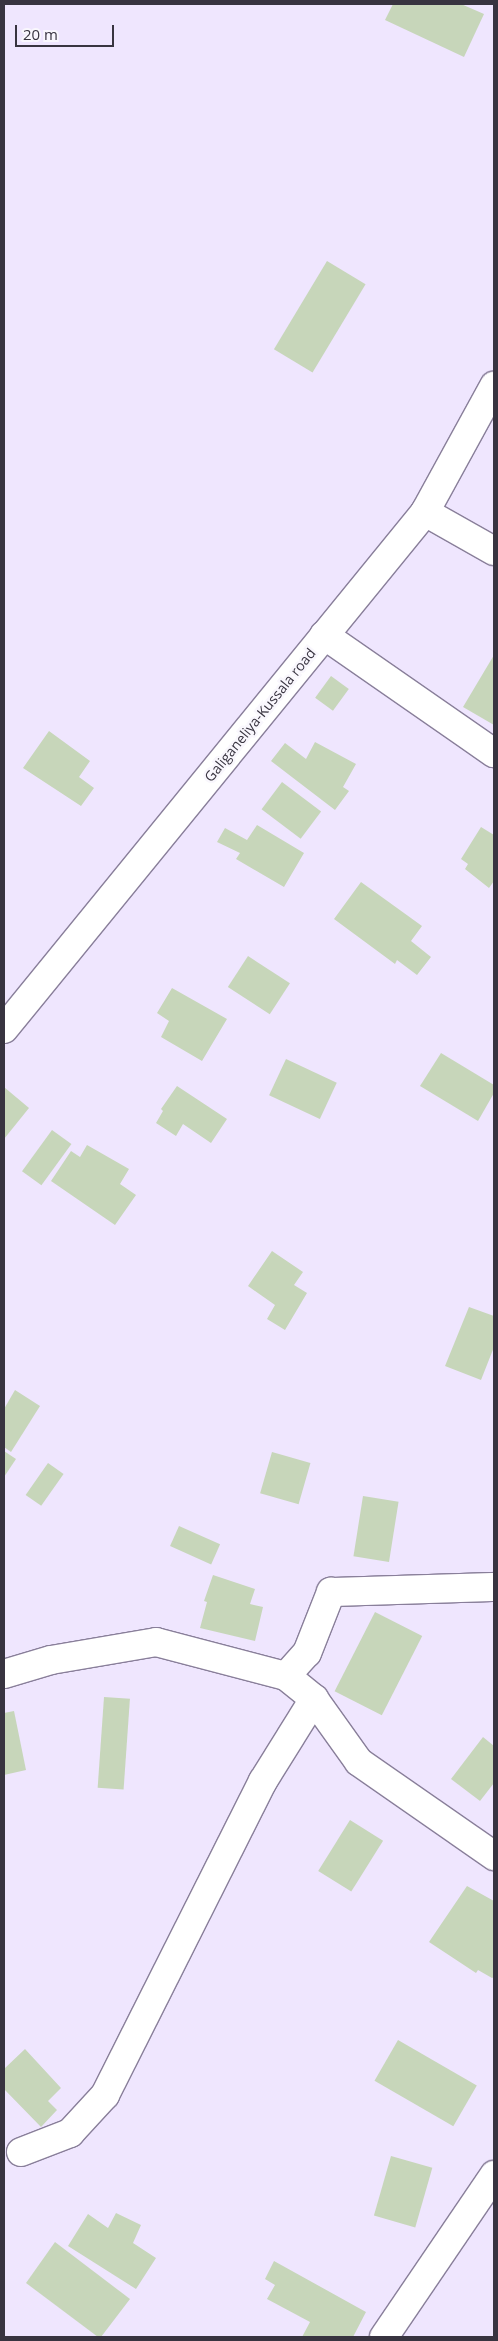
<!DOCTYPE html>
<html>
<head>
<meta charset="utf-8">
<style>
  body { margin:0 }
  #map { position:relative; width:498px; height:2341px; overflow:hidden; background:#efe6fe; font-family:"Open Sans",sans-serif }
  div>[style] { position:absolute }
  .building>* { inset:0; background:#c7d6ba; transform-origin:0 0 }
  .roads { filter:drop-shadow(1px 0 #897f9a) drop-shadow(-1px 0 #897f9a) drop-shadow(0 1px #897f9a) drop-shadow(0 -1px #897f9a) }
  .street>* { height:28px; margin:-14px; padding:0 14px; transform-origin:14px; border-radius:14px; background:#fff }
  span { translate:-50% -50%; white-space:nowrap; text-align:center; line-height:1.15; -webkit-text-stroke:5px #f9f7fd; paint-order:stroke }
  .street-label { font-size:14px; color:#383440 }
  .frame { position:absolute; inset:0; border:5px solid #383440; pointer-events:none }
  .scale { position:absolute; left:15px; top:25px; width:99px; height:22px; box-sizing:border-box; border:2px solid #383440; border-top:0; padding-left:6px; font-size:15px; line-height:18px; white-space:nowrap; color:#383440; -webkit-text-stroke:4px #f9f7fd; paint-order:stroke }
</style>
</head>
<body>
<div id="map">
  <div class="building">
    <div style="clip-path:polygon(393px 4px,461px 4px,484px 14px,464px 57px,385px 20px)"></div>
    <div style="left:327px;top:261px;width:45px;height:103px;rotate:31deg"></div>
    <div style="clip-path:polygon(494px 655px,494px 725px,463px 707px)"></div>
    <div style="left:331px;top:676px;width:22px;height:27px;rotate:36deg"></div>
    <div style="clip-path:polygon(49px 731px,90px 761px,79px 777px,94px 788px,81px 806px,23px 768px)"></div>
    <div style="clip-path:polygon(315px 742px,356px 764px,343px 787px,349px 791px,335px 810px,271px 761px,285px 743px,306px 759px)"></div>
    <div style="left:282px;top:782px;width:49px;height:34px;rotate:37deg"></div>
    <div style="clip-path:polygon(257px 825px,304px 853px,284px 887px,236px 859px,240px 853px,217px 842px,225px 828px,247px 840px)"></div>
    <div style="clip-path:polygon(481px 827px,494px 835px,494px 881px,489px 888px,465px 869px,468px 864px,461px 859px)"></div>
    <div style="clip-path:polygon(361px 882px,422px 926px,411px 941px,431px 957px,417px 975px,397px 960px,395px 964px,334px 919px)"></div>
    <div style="left:248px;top:956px;width:50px;height:37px;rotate:33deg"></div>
    <div style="clip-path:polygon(172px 988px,227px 1019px,202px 1061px,161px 1037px,169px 1021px,157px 1013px)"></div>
    <div style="clip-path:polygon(441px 1053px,494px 1085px,494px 1093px,478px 1121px,420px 1086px)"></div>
    <div style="left:286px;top:1059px;width:56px;height:40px;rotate:25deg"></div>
    <div style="clip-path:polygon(177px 1086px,227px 1119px,211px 1143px,183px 1124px,176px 1136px,156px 1123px,163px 1111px,161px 1109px)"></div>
    <div style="clip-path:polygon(4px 1087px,29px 1108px,4px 1139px)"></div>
    <div style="left:52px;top:1130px;width:24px;height:51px;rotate:36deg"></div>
    <div style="clip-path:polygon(87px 1145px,129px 1169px,120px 1184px,136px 1195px,115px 1225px,51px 1181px,71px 1151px,80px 1157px)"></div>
    <div style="clip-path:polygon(272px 1251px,303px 1272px,294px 1285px,307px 1293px,285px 1330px,267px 1319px,275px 1305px,248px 1286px)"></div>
    <div style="clip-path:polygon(469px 1307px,494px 1316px,494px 1347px,481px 1380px,445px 1366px)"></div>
    <div style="clip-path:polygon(15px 1390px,40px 1406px,11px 1452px,4px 1447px,4px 1409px)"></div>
    <div style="clip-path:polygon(4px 1451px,16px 1459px,4px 1477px)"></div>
    <div style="left:272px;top:1452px;width:40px;height:43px;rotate:16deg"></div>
    <div style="left:48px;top:1463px;width:19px;height:39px;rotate:35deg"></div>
    <div style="left:363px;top:1496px;width:36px;height:61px;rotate:9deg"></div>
    <div style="left:179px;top:1526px;width:45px;height:22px;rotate:24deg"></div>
    <div style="clip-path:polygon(213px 1575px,255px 1589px,250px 1604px,263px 1607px,255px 1641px,200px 1628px,207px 1602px,204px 1601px)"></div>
    <div style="left:375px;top:1612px;width:53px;height:89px;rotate:27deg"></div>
    <div style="left:104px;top:1697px;width:26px;height:91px;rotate:4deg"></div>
    <div style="clip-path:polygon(14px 1711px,26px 1770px,4px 1775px,4px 1713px)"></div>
    <div style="clip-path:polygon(483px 1737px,494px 1746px,494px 1783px,480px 1801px,451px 1779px)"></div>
    <div style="left:350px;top:1820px;width:39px;height:60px;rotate:32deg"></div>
    <div style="clip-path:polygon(467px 1886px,494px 1901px,494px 1977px,492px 1978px,478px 1970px,476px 1973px,429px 1942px)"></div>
    <div style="left:398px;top:2040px;width:91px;height:47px;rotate:30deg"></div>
    <div style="clip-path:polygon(25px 2049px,61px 2088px,48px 2101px,57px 2110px,41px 2127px,4px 2089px,4px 2069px)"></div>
    <div style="left:391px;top:2156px;width:43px;height:62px;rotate:16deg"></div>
    <div style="clip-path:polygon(116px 2213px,141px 2225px,133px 2243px,156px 2258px,136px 2289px,68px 2246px,88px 2214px,108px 2228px)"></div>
    <div style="clip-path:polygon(55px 2242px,130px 2299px,101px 2337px,98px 2337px,26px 2283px)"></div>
    <div style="clip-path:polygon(274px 2261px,366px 2312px,353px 2337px,302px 2337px,310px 2322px,267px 2299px,275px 2285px,265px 2279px)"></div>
  </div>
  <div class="roads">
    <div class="street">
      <div style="left:425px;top:512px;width:79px;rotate:29.5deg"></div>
      <div style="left:324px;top:635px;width:207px;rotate:34.8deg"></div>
      <div style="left:4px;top:1029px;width:667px;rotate:-50.84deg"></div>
      <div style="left:425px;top:512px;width:144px;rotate:-61.3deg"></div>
      <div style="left:4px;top:1674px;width:49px;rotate:-16.6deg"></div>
      <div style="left:51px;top:1660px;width:107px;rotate:-9.7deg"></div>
      <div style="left:156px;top:1642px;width:134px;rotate:14.7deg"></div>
      <div style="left:286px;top:1676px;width:36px;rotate:39deg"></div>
      <div style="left:314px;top:1699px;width:77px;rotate:54.5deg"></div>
      <div style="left:359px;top:1762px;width:165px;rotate:34.8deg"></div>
      <div style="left:286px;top:1676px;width:31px;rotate:-48deg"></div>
      <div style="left:307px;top:1653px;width:66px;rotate:-68.5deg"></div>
      <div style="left:331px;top:1592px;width:163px;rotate:-1.8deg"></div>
      <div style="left:21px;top:2152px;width:53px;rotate:-21.2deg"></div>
      <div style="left:70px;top:2133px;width:52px;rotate:-47.4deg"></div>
      <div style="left:105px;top:2095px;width:352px;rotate:-63.3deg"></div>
      <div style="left:263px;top:1781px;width:97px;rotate:-58.1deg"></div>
      <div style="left:384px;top:2337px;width:196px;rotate:-55.8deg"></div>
    </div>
  </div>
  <div class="street-label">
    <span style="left:260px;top:715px;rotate:-51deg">Galiganeliya-Kussala road</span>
  </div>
  <div class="frame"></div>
  <div class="scale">20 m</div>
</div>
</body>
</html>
